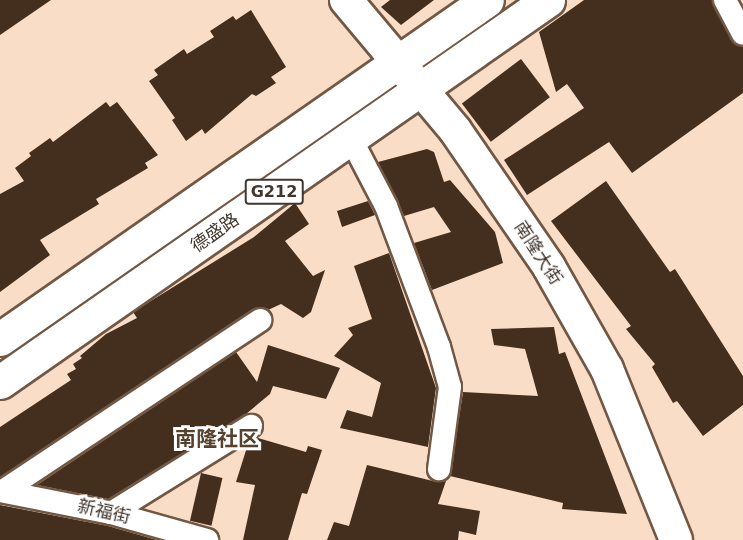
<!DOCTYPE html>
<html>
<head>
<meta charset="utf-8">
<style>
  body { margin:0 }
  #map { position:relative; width:743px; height:540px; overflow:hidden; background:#faddc7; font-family:"DejaVu Sans","Noto Sans SC",sans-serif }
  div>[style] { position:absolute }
  .building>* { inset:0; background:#442e1d; transform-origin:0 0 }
  .roads { filter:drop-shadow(2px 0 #715845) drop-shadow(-2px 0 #715845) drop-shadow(0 2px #715845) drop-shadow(0 -2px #715845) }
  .street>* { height:22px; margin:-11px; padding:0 11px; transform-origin:11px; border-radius:11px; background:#fff }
  .secondary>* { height:32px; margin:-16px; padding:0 16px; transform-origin:16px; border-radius:16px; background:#fff }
  .highway>* { height:33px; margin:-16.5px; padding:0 16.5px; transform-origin:16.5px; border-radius:16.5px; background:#fff }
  span { translate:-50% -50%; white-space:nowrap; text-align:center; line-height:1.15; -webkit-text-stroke:6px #fff; paint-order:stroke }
  .shield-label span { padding:2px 4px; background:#fff; border:2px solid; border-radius:4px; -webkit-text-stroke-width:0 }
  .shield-label { font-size:16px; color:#42372e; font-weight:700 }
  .street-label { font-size:18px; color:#42372e }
  .quarter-label { font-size:21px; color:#57402e; font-weight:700 }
</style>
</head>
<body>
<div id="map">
  <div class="building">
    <div style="clip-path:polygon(0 0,51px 0,0 35px)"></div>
    <div style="clip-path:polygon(390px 0,434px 0,401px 25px,381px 7px)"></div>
    <div style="clip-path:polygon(584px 0,712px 0,731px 40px,743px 47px,743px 93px,632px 173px,609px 142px,527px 195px,504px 160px,584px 108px,567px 84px,556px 92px,539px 32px)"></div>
    <div style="clip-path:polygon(251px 10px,286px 67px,271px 77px,276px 83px,256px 96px,252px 94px,205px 134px,202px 129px,186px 141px,172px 120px,175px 118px,149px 81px,158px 75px,154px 70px,184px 49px,187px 54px,214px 37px,210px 31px,233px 16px,236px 20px)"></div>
    <div style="left:521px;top:59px;width:48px;height:74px;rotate:53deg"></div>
    <div style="clip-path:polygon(106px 102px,110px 107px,117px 102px,158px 155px,145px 163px,148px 168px,96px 199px,99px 204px,40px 240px,50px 255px,0 292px,0 194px,24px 181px,15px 168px,31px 156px,29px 153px,50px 138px,53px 142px)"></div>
    <div style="clip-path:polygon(427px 149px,434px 152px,444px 182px,450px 180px,495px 232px,503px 263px,432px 290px,414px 243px,451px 232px,434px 207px,404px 216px,378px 162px)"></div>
    <div style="clip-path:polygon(606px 181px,670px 272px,675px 269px,743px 376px,743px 405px,703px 436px,677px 401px,673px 403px,652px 367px,655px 364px,626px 329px,631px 326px,551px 221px)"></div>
    <div style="clip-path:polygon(368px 201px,375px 215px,342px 227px,337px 211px)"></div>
    <div style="clip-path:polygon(295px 203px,309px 224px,285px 241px,313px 276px,325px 270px,311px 312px,303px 318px,281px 304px,268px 310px,253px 309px,0 477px,0 427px,71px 380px,67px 374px,76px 369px,73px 364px,82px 358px,80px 356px,106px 334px,137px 318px,133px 312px,254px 237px)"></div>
    <div style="clip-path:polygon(389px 253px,436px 388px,428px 447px,340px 428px,347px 410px,372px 417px,381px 383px,334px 356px,353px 335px,348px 328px,372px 319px,354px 266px)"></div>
    <div style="clip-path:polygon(554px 327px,559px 354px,565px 352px,627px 514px,562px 509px,563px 503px,450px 476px,463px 392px,538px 396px,525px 349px,494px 345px,491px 329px)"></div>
    <div style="clip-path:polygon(268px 345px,340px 368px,326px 399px,273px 386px,270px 394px,246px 414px,108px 499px,37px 485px,236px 352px,257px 382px)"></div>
    <div style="clip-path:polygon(258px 438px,306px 452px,308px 446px,322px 450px,307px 494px,302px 493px,288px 540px,243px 540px,255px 485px,236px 482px,248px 444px)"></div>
    <div style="clip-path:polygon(367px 465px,437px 482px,446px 481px,438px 504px,480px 511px,476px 535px,459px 531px,458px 540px,327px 540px,334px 522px,349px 526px)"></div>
    <div style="left:201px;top:473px;width:22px;height:49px;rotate:13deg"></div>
    <div style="clip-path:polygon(0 505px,108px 526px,157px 540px,0 540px)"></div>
  </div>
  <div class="roads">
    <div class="street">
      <div style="left:725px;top:0;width:38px;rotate:62deg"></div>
      <div style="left:351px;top:139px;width:76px;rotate:62.4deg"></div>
      <div style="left:386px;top:206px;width:151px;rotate:69.4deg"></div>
      <div style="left:439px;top:347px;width:41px;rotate:74.6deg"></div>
      <div style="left:450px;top:387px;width:83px;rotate:97.6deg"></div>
      <div style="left:0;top:491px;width:113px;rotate:11.2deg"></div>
      <div style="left:111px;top:513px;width:100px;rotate:15.7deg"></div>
      <div style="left:3px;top:491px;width:309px;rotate:-33.6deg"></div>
      <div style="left:111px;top:513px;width:165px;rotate:-31.9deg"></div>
    </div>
    <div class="secondary">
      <div style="left:346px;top:0;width:170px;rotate:50deg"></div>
      <div style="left:455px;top:130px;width:166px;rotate:55.5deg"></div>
      <div style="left:549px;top:267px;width:117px;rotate:60.4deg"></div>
      <div style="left:607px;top:369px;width:184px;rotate:68deg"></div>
    </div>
    <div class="highway">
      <div style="left:0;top:339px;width:593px;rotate:-34.84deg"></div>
      <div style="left:0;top:382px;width:668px;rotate:-34.88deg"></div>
    </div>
  </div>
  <div class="shield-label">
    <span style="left:274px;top:192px">G212</span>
  </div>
  <div class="street-label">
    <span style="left:215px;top:233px;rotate:-35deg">德盛路</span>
    <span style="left:538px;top:253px;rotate:57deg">南隆大街</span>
    <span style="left:104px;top:512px;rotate:13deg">新福街</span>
  </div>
  <div class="quarter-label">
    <span style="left:217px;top:439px">南隆社区</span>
  </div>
</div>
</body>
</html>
